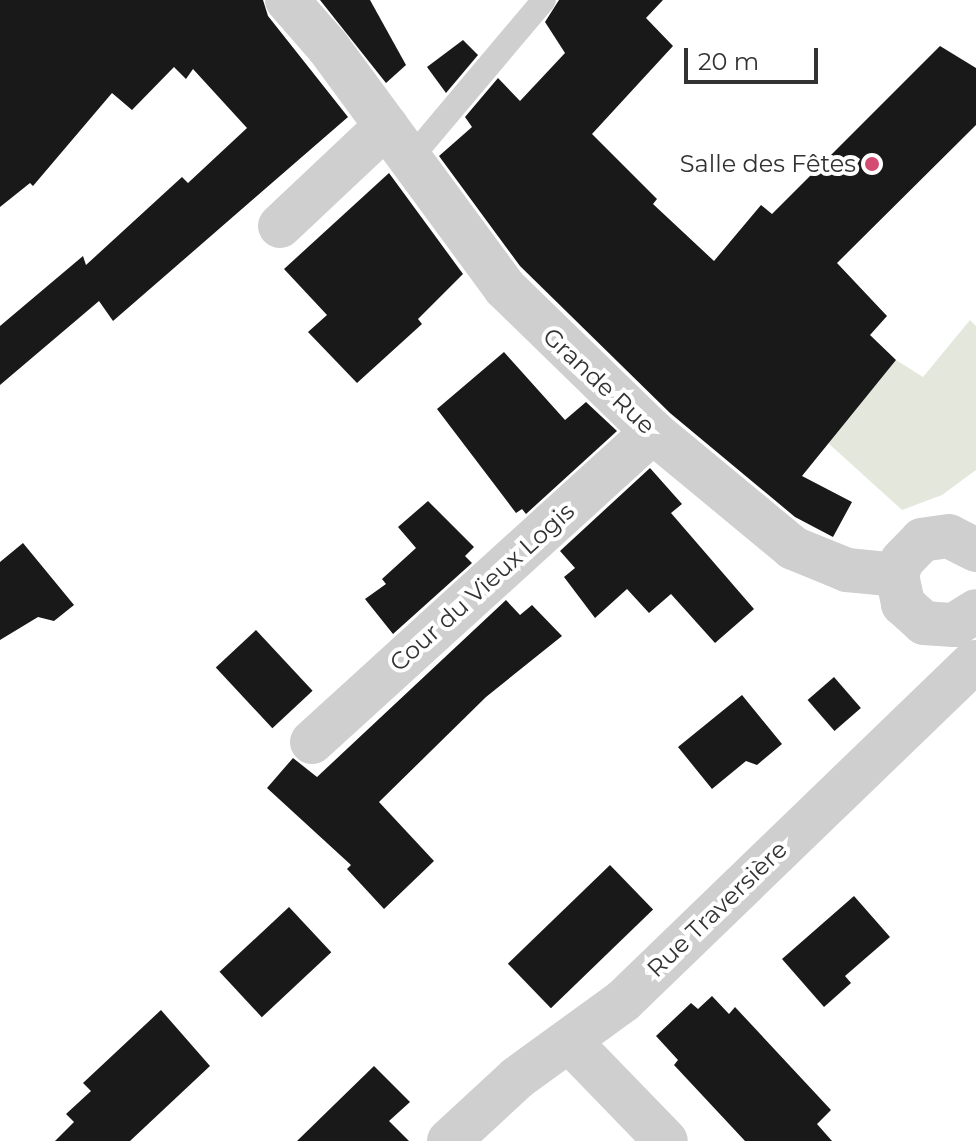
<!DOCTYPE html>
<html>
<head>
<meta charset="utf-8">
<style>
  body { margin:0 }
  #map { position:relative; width:976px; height:1141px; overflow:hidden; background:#fff; font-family:Montserrat,sans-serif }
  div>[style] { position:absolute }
  .green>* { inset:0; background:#e4e8dc }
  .building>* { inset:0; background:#191919; transform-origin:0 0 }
  .lane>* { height:24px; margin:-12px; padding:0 12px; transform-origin:12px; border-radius:12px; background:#cfcfcf }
  .street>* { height:44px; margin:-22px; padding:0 22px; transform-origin:22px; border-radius:22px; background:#cfcfcf }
  .dots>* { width:22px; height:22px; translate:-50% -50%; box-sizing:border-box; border:4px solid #fff; border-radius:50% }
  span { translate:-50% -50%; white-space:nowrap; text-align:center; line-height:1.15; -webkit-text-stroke:8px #fff; paint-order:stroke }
  .poi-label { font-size:24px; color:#323232 }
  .right { translate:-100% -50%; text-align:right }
  .street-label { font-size:24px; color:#323232 }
  .scale { position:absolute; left:684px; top:48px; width:134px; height:36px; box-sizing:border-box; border:4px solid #323232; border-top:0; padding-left:10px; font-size:24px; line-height:28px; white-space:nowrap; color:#323232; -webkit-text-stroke:6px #fff; paint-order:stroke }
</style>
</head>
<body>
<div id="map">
  <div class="green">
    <div style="clip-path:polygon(970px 320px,976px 326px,976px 470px,942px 495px,902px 510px,828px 443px,896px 360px,923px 377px)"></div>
  </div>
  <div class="building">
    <div style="clip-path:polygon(0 0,263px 0,268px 16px,348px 117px,113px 321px,99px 301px,0 385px,0 326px,83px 256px,86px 265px,182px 177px,188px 183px,247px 128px,193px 69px,186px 79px,174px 67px,132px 110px,112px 93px,33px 186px,30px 183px,0 207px)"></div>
    <div style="clip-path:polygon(320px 0,370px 0,406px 65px,386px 83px)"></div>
    <div style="clip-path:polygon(559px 0,663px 0,646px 18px,673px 46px,592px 134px,657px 199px,653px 204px,714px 261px,761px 205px,772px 214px,940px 46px,976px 68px,976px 125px,837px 263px,887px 316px,870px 335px,896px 360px,802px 476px,852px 502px,833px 537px,795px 517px,670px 413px,520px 266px,439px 156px,472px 127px,465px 117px,498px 78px,520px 101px,565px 53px,545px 22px)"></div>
    <div style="clip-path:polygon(463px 40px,478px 55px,446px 93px,427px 67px)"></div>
    <div style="clip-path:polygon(389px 173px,463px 274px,418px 319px,422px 324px,357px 383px,308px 332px,327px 315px,284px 269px)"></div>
    <div style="clip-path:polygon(504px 352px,565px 420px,586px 402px,617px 431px,526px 514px,522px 509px,516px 513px,437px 409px)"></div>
    <div style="clip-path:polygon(650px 468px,682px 504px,671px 513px,754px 609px,715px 643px,671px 594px,649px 613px,627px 589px,595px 618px,564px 577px,575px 568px,560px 551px)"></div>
    <div style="clip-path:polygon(428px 501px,474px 547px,465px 556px,472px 563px,393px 634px,365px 599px,386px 584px,382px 579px,416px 548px,398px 527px)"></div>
    <div style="clip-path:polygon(23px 543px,74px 605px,54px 621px,38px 617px,0 640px,0 562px)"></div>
    <div style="clip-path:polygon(506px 600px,520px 615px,532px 605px,562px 636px,486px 697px,379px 802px,434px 861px,384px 909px,347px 869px,351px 865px,267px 788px,293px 758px,317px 777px)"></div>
    <div style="left:256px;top:630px;width:83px;height:55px;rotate:47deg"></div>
    <div style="left:834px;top:677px;width:41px;height:35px;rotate:49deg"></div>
    <div style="clip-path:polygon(742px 695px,782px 744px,757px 765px,746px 761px,712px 789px,678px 747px)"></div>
    <div style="left:610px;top:865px;width:62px;height:142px;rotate:46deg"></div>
    <div style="clip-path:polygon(854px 896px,890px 937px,845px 976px,851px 983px,824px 1007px,782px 959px)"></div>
    <div style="left:289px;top:907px;width:62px;height:95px;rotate:47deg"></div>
    <div style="clip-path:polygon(712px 996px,729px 1014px,735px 1007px,831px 1110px,817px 1124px,832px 1141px,745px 1141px,674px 1065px,678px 1060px,656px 1036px,691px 1003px,698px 1009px)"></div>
    <div style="clip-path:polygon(161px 1010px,210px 1066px,130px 1141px,55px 1141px,74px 1122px,66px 1114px,91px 1091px,83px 1083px)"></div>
    <div style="clip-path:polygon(374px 1066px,410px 1102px,389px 1121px,409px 1141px,297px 1141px)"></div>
  </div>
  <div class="lane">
    <div style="left:410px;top:159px;width:208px;rotate:-49.9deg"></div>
  </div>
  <div class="street">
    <div style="left:287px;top:0;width:62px;rotate:48.9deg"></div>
    <div style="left:328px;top:47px;width:299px;rotate:53.7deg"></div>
    <div style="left:505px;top:288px;width:206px;rotate:44.2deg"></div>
    <div style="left:653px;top:432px;width:182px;rotate:39.6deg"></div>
    <div style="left:793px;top:548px;width:58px;rotate:22.2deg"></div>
    <div style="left:847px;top:570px;width:50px;rotate:5.7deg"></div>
    <div style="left:280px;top:226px;width:146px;rotate:-43.3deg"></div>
    <div style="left:976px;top:550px;width:30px;rotate:-153deg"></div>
    <div style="left:949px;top:536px;width:27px;rotate:172deg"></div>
    <div style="left:922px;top:540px;width:29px;rotate:134deg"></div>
    <div style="left:902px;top:561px;width:15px;rotate:110deg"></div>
    <div style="left:897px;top:575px;width:30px;rotate:78deg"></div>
    <div style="left:903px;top:604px;width:28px;rotate:42deg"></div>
    <div style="left:924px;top:623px;width:30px;rotate:4deg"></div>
    <div style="left:954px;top:625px;width:26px;rotate:-32deg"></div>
    <div style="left:312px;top:742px;width:461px;rotate:-42.3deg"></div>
    <div style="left:569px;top:1041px;width:139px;rotate:45.9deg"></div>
    <div style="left:449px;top:1141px;width:93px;rotate:-42.8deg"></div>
    <div style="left:517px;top:1078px;width:131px;rotate:-36deg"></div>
    <div style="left:623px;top:1001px;width:488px;rotate:-44deg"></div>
  </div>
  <div class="dots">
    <div style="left:872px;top:164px;background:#d34a72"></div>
  </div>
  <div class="poi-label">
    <span class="right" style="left:856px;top:164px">Salle des Fêtes</span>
  </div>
  <div class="street-label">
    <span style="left:599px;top:381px;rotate:43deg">Grande Rue</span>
    <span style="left:482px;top:587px;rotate:-42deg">Cour du Vieux Logis</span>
    <span style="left:717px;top:909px;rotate:-44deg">Rue Traversière</span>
  </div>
  <div class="scale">20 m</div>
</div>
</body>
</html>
